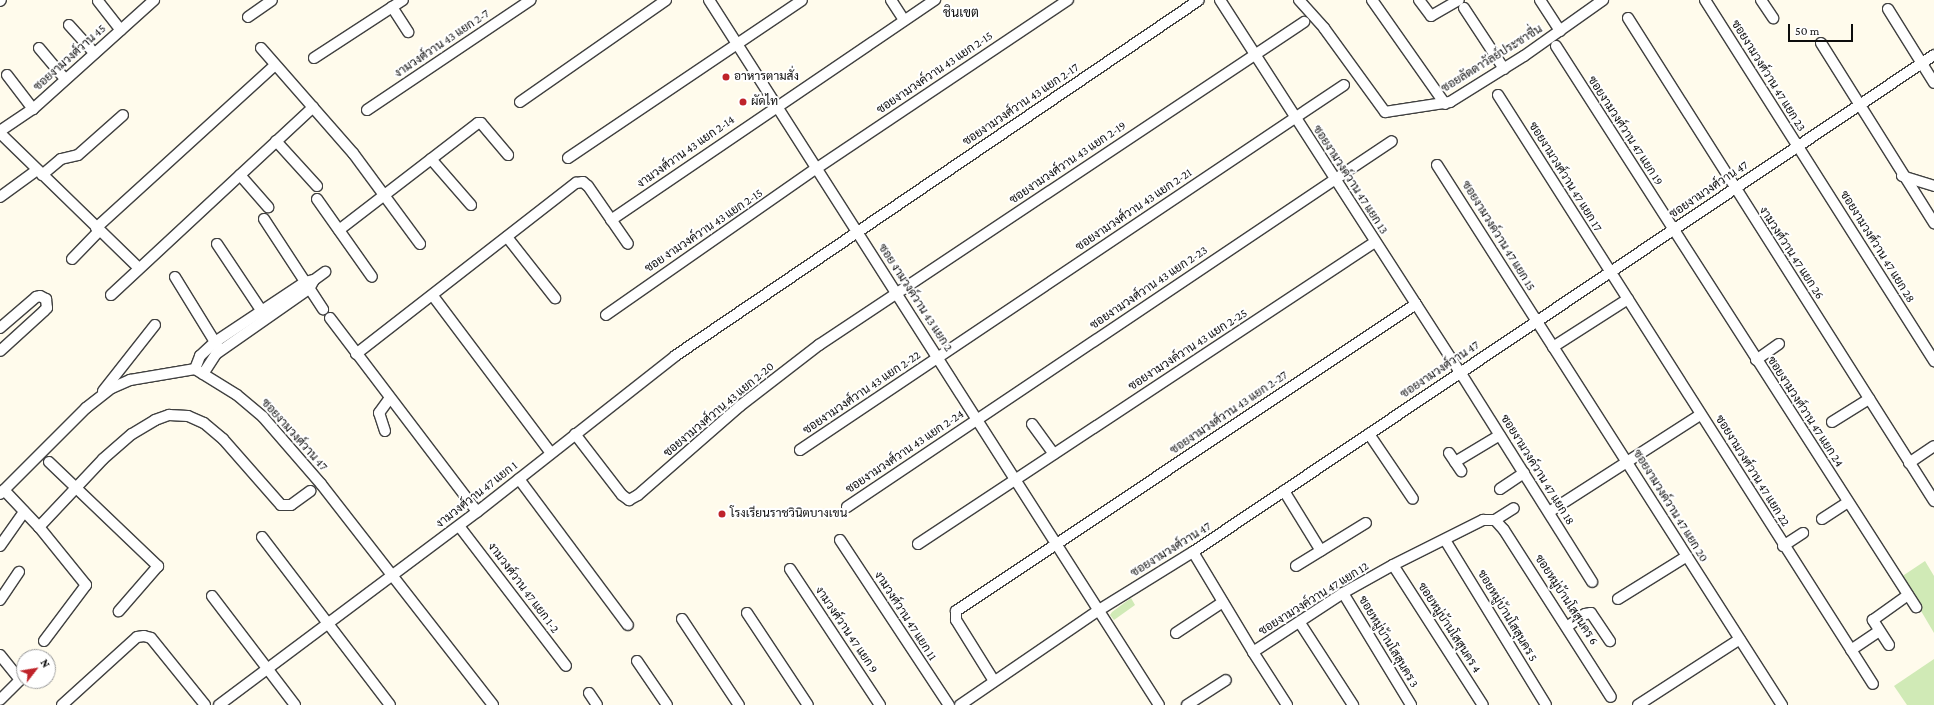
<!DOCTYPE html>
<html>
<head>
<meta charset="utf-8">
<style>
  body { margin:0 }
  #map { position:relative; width:1934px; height:705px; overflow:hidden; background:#fffbec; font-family:"Crimson Pro",Sarabun,serif }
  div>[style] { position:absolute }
  .green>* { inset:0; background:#d0eab6 }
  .roads { filter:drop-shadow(1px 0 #404040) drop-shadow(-1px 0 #404040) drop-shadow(0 1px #404040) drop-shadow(0 -1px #404040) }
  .minor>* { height:10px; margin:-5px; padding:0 5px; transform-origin:5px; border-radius:5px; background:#fff }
  .dots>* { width:11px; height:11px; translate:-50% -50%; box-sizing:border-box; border:2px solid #fff; border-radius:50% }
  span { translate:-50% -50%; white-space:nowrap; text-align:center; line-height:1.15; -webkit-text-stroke:4px #fff; paint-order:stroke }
  .street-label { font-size:12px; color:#0d0d0d }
  .poi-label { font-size:12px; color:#0d0d0d }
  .left { translate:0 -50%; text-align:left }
  .neighbourhood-label { font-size:13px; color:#0d0d0d }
  .north { position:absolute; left:16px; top:649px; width:40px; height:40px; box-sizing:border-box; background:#fff; border:1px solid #9e9e9e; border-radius:50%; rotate:59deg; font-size:11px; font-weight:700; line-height:16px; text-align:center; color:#0d0d0d }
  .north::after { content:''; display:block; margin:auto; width:14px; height:18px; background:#bf2329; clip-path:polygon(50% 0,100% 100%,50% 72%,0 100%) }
  .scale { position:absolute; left:1788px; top:24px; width:65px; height:18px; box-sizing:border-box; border:2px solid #0d0d0d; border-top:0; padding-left:5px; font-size:12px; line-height:14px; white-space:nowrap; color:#0d0d0d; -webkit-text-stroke:3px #fff; paint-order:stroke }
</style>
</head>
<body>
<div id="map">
  <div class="green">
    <div style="clip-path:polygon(1925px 561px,1934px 576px,1934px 633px,1901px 577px)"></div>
    <div style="clip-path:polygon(1131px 598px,1135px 605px,1114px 620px,1110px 615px,1112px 612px)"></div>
    <div style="clip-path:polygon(1934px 659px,1934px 705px,1907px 705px,1894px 686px)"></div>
  </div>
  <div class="roads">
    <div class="minor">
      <div style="left:709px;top:0;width:836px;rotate:57.45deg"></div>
      <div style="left:891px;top:0;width:24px;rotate:57deg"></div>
      <div style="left:1220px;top:0;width:443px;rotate:57.2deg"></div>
      <div style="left:1460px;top:372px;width:248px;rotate:57.8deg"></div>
      <div style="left:1299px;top:0;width:38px;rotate:48deg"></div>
      <div style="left:1324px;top:28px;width:104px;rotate:54deg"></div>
      <div style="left:1385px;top:112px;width:66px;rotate:-8.7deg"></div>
      <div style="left:1450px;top:102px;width:87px;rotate:-31.9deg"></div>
      <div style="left:1524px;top:56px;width:97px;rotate:-35.3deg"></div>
      <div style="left:1372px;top:0;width:127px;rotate:54.9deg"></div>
      <div style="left:1419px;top:0;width:20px;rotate:53deg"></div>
      <div style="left:1431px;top:16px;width:32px;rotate:-30deg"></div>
      <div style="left:1540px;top:0;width:37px;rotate:57deg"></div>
      <div style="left:1705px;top:0;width:428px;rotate:57.6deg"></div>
      <div style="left:1761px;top:0;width:22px;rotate:56deg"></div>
      <div style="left:0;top:1px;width:1px;rotate:-45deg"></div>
      <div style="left:98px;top:1px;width:37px;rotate:52deg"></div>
      <div style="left:392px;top:7px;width:30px;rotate:57deg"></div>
      <div style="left:1464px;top:8px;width:73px;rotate:56.7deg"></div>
      <div style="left:1888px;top:9px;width:87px;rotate:58.1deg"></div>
      <div style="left:248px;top:17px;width:29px;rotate:-35deg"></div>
      <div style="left:1628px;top:18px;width:572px;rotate:57.64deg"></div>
      <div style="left:69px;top:25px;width:38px;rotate:48deg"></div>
      <div style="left:1821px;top:43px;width:213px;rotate:57.9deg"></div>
      <div style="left:1556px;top:46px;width:667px;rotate:57.31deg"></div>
      <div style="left:39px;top:48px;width:40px;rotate:50deg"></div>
      <div style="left:261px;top:48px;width:140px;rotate:48.8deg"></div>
      <div style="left:353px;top:153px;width:113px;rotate:53.6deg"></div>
      <div style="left:314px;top:58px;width:106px;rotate:-33.1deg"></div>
      <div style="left:7px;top:75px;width:43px;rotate:52.6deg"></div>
      <div style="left:1498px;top:95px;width:698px;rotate:57.52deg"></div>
      <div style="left:520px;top:102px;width:178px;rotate:-34.9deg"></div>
      <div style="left:367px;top:110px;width:197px;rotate:-33.9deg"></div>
      <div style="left:0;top:131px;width:40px;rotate:-34deg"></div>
      <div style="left:33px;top:109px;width:163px;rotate:-42deg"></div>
      <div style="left:0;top:133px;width:192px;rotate:44.2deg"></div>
      <div style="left:276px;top:141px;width:61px;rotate:47.7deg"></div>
      <div style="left:568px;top:158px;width:282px;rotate:-34deg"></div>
      <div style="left:431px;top:159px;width:61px;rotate:49deg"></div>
      <div style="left:1437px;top:165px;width:641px;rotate:57.43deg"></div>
      <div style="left:42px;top:175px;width:25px;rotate:-40deg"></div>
      <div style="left:61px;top:159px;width:17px;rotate:-13deg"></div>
      <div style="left:78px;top:155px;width:60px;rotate:-41.6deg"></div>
      <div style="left:240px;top:175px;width:43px;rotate:48.8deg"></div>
      <div style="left:1902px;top:176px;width:34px;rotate:17deg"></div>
      <div style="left:0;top:197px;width:46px;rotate:-36.1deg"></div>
      <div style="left:317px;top:199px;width:95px;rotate:54.8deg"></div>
      <div style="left:264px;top:219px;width:108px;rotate:56.8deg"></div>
      <div style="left:611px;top:220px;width:392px;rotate:-34.2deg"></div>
      <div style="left:96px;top:228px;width:242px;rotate:-42.3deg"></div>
      <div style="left:339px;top:230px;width:175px;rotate:-37.6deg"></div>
      <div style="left:478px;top:123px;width:3px"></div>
      <div style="left:481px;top:123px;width:42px;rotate:49.8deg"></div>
      <div style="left:507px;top:237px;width:78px;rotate:51.8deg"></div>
      <div style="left:217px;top:244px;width:87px;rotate:56.3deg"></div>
      <div style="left:72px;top:259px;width:39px;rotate:-46deg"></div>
      <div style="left:175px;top:277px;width:82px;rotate:58.4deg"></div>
      <div style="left:111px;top:295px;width:276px;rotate:-42.9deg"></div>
      <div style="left:433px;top:296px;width:196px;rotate:53.1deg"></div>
      <div style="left:606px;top:315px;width:257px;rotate:-34.9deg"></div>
      <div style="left:817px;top:168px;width:302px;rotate:-33.8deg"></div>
      <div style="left:330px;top:318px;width:243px;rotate:52.8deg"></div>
      <div style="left:0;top:328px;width:48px;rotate:-40.7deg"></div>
      <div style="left:36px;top:297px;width:4px;rotate:-14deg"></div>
      <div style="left:40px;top:296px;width:7px;rotate:27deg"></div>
      <div style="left:46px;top:299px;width:9px;rotate:84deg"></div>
      <div style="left:47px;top:308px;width:4px;rotate:135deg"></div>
      <div style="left:44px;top:311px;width:59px;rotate:137.7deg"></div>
      <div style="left:1553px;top:347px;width:89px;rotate:-32.6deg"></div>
      <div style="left:356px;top:354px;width:279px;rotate:-37.9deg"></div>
      <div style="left:576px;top:183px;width:7px;rotate:-8deg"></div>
      <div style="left:583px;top:182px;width:6px;rotate:39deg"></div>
      <div style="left:588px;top:186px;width:70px;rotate:55.4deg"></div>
      <div style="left:1756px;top:360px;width:28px;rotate:-35deg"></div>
      <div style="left:195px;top:369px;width:14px;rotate:-69deg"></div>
      <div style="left:200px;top:356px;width:21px;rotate:-43deg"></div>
      <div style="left:215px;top:342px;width:108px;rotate:-33.7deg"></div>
      <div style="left:305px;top:282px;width:9px;rotate:-13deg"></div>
      <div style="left:203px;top:374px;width:24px;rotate:-57deg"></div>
      <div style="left:216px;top:354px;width:113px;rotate:-35deg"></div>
      <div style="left:309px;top:289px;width:10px;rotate:-61deg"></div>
      <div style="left:314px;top:280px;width:14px;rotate:-36deg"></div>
      <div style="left:103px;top:391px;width:84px;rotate:-51.8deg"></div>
      <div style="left:1832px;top:422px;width:44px;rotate:-31.9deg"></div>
      <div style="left:1032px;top:424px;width:37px;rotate:54deg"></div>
      <div style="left:385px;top:431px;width:19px;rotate:-108deg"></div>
      <div style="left:379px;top:413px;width:17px;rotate:-54deg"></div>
      <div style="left:575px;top:434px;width:77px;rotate:52.4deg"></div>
      <div style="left:622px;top:495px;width:9px;rotate:36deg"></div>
      <div style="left:629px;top:500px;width:10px;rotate:-29deg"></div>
      <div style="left:638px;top:495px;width:135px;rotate:-41.1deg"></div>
      <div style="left:740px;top:406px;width:100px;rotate:-37.7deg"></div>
      <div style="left:819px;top:345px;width:583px;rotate:-33.66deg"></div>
      <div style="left:1369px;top:434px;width:78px;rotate:55.9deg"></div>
      <div style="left:800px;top:450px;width:655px;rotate:-33.86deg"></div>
      <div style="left:1449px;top:453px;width:22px;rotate:56deg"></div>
      <div style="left:49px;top:462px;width:151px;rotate:43.7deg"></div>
      <div style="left:158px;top:566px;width:60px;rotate:130.9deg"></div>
      <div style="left:1455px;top:462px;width:52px;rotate:-31deg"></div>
      <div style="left:1909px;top:463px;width:30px;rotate:-34deg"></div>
      <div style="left:519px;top:479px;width:182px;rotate:53.3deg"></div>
      <div style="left:1500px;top:489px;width:29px;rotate:-34deg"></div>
      <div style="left:4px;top:490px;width:51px;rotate:46.6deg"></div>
      <div style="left:1284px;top:491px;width:70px;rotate:58.3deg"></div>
      <div style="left:0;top:494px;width:122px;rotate:-45deg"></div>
      <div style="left:86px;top:408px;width:33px;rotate:-38deg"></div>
      <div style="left:112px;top:388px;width:20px;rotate:-24deg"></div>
      <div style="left:130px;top:380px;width:66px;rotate:-9.6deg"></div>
      <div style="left:195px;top:369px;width:49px;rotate:31.8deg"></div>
      <div style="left:237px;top:395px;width:34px;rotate:40deg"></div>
      <div style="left:263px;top:417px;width:89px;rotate:49.1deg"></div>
      <div style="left:321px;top:484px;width:280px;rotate:52.1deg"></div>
      <div style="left:847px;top:507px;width:656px;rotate:-33.88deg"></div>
      <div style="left:1549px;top:512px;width:179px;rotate:-32.7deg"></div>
      <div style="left:1822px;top:519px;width:31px;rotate:-33deg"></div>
      <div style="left:1495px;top:520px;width:13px;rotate:48deg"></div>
      <div style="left:1504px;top:530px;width:198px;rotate:57.4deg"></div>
      <div style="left:1495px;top:520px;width:22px;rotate:-32deg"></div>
      <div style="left:459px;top:526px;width:176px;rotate:52.6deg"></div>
      <div style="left:262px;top:537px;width:211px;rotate:52.7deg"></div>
      <div style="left:840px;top:540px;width:198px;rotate:56.6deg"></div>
      <div style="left:1445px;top:540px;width:193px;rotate:58.5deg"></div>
      <div style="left:918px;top:544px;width:548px;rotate:-33.46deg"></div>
      <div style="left:0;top:546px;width:42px;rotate:-54.8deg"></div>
      <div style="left:1783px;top:546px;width:24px;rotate:-33deg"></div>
      <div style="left:1193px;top:552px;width:117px;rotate:59deg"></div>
      <div style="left:1253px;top:652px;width:108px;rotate:-33.2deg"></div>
      <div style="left:1343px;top:593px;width:57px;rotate:-29.2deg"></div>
      <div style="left:1393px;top:565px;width:101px;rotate:-26.6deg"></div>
      <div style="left:1483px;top:520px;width:12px"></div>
      <div style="left:1393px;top:565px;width:166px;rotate:57.3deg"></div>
      <div style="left:1296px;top:566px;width:82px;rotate:-31.6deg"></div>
      <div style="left:790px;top:569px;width:163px;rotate:56.5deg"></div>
      <div style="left:1343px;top:593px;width:131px;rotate:58.7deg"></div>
      <div style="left:212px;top:596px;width:137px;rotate:52.7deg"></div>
      <div style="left:1618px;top:599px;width:81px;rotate:-31.9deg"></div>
      <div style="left:0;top:600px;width:34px;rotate:-56deg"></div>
      <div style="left:747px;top:613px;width:110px;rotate:56.5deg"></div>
      <div style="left:682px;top:619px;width:103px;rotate:56.5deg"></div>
      <div style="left:1300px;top:623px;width:98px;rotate:57.1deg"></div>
      <div style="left:1568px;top:626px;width:21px;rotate:-35deg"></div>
      <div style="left:1585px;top:614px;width:6px;rotate:-9deg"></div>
      <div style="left:1591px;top:613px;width:34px;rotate:56deg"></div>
      <div style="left:1176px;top:633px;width:56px;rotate:-33.4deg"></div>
      <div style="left:44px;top:641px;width:70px;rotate:-53.1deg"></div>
      <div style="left:86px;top:585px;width:75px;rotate:-129deg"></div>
      <div style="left:39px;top:527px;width:93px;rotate:-46.7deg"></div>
      <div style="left:103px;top:459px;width:38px;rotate:-41deg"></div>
      <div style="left:132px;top:434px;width:27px;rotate:-31deg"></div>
      <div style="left:155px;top:420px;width:15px;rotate:-20deg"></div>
      <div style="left:169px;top:415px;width:19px;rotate:3deg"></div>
      <div style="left:188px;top:416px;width:17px;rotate:24deg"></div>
      <div style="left:204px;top:423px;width:25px;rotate:40deg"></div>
      <div style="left:223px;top:439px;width:88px;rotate:48.7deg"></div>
      <div style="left:281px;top:505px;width:10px"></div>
      <div style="left:291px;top:505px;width:24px;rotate:-36deg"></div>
      <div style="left:1889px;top:645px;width:30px;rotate:-123deg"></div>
      <div style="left:1873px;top:620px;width:43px;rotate:-35.5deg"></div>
      <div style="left:1851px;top:650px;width:34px;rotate:-34deg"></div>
      <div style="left:1253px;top:652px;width:63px;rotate:57.3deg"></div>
      <div style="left:0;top:655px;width:32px;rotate:51deg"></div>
      <div style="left:20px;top:680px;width:28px;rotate:135deg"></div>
      <div style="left:637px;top:661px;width:53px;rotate:55.7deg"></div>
      <div style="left:994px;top:681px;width:72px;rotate:-121.9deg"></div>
      <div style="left:956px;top:620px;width:9px;rotate:-90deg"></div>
      <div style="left:956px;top:611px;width:553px;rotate:-33.72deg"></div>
      <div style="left:589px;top:693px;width:14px;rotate:56deg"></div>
      <div style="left:62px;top:705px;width:101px;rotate:-42.2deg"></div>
      <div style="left:137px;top:637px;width:7px;rotate:-8deg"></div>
      <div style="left:144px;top:636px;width:7px;rotate:16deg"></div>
      <div style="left:151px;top:638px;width:86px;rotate:51.1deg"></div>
      <div style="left:219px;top:705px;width:322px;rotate:-36.8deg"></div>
      <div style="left:477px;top:512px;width:252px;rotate:-38.2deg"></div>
      <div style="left:675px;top:356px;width:633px;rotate:-34.19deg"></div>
      <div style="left:960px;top:705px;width:168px;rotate:-34.4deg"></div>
      <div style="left:1099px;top:610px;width:110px;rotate:-31.7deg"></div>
      <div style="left:1193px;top:552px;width:892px;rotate:-33.85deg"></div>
      <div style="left:1187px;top:705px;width:46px;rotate:-32.7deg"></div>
      <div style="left:1638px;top:705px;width:121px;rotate:-32.9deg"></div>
    </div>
  </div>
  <div class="dots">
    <div style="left:726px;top:77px;background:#bf2329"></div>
    <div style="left:743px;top:102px;background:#bf2329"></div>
    <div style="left:722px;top:514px;background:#bf2329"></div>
  </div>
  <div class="street-label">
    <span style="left:442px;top:44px;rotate:-34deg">งามวงศ์วาน 43 แยก 2-7</span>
    <span style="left:70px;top:58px;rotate:-42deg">ซอยงามวงศ์วาน 45</span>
    <span style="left:1492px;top:59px;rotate:-32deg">ซอยลัดดาวัลย์ประชาชื่น</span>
    <span style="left:935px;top:73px;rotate:-34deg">ซอยงามวงค์วาน 43 แยก 2-15</span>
    <span style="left:1768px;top:76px;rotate:58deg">ซอยงามวงศ์วาน 47 แยก 23</span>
    <span style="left:1021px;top:105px;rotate:-34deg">ซอยงามวงศ์วาน 43 แยก 2-17</span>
    <span style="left:1625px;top:131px;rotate:57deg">ซอยงามวงศ์วาน 47 แยก 19</span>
    <span style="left:686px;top:152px;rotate:-35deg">งามวงศ์วาน 43 แยก 2-14</span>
    <span style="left:1068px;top:163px;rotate:-34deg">ซอยงามวงศ์วาน 43 แยก 2-19</span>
    <span style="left:1565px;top:177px;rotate:58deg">ซอยงามวงศ์วาน 47 แยก 17</span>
    <span style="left:1350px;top:180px;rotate:57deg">ซอยงามวงค์วาน 47 แยก 13</span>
    <span style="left:1709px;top:190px;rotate:-34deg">ซอยงามวงศ์วาน 47</span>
    <span style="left:1134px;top:210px;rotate:-34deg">ซอยงามวงศ์วาน 43 แยก 2-21</span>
    <span style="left:704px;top:231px;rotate:-34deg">ซอย งามวงค์วาน 43 แยก 2-15</span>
    <span style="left:1498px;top:236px;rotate:58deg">ซอยงามวงค์วาน 47 แยก 15</span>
    <span style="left:1877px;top:247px;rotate:58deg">ซอยงามวงศ์วาน 47 แยก 28</span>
    <span style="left:1791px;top:253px;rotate:57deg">งามวงศ์วาน 47 แยก 26</span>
    <span style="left:1149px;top:288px;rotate:-34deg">ซอยงามวงศ์วาน 43 แยก 2-23</span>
    <span style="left:915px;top:298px;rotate:57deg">ซอย งามวงค์วาน 43 แยก 2</span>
    <span style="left:1188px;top:350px;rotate:-33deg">ซอยงามวงค์วาน 43 แยก 2-25</span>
    <span style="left:1440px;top:370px;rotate:-34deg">ซอยงามวงศ์วาน 47</span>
    <span style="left:862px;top:393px;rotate:-34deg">ซอยงามวงศ์วาน 43 แยก 2-22</span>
    <span style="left:719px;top:410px;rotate:-40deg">ซอยงามวงศ์วาน 43 แยก 2-20</span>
    <span style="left:1805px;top:412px;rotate:57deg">ซอยงามวงศ์วาน 47 แยก 24</span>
    <span style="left:1229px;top:413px;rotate:-34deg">ซอยงามวงศ์วาน 43 แยก 2-27</span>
    <span style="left:294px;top:435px;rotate:48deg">ซอยงามวงศ์วาน 47</span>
    <span style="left:905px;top:452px;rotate:-34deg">ซอยงามวงศ์วาน 43 แยก 2-24</span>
    <span style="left:1537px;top:470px;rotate:58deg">ซอยงามวงค์วาน 47 แยก 18</span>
    <span style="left:1752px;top:471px;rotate:58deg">ซอยงามวงศ์วาน 47 แยก 22</span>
    <span style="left:477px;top:495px;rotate:-38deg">งามวงศ์วาน 47 แยก 1</span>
    <span style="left:1670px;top:506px;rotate:58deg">ซอยงามวงค์วาน 47 แยก 20</span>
    <span style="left:1171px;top:550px;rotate:-32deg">ซอยงามวงศ์วาน 47</span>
    <span style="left:523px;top:588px;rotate:53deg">งามวงศ์วาน 47 แยก 1-2</span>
    <span style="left:1314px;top:599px;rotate:-32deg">ซอยงามวงค์วาน 47 แยก 12</span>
    <span style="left:1566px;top:600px;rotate:57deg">ซอยหมู่บ้านโสสุนคร 6</span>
    <span style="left:905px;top:616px;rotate:57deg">งามวงศ์วาน 47 แยก 11</span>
    <span style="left:1507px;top:616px;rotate:59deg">ซอยหมู่บ้านโสสุนคร 5</span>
    <span style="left:1449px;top:628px;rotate:57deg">ซอยหมู่บ้านโสสุนคร 4</span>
    <span style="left:846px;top:630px;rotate:56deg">งามวงศ์วาน 47 แยก 9</span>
    <span style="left:1388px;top:642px;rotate:59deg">ซอยหมู่บ้านโสสุนคร 3</span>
  </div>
  <div class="poi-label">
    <span class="left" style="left:734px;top:77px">อาหารตามสั่ง</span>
    <span class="left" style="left:751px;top:102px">ผัดไท</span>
    <span class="left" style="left:730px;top:514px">โรงเรียนราชวินิตบางเขน</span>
  </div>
  <div class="neighbourhood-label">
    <span style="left:961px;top:13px">ชินเขต</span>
  </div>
  <div class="north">N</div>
  <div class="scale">50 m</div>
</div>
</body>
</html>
